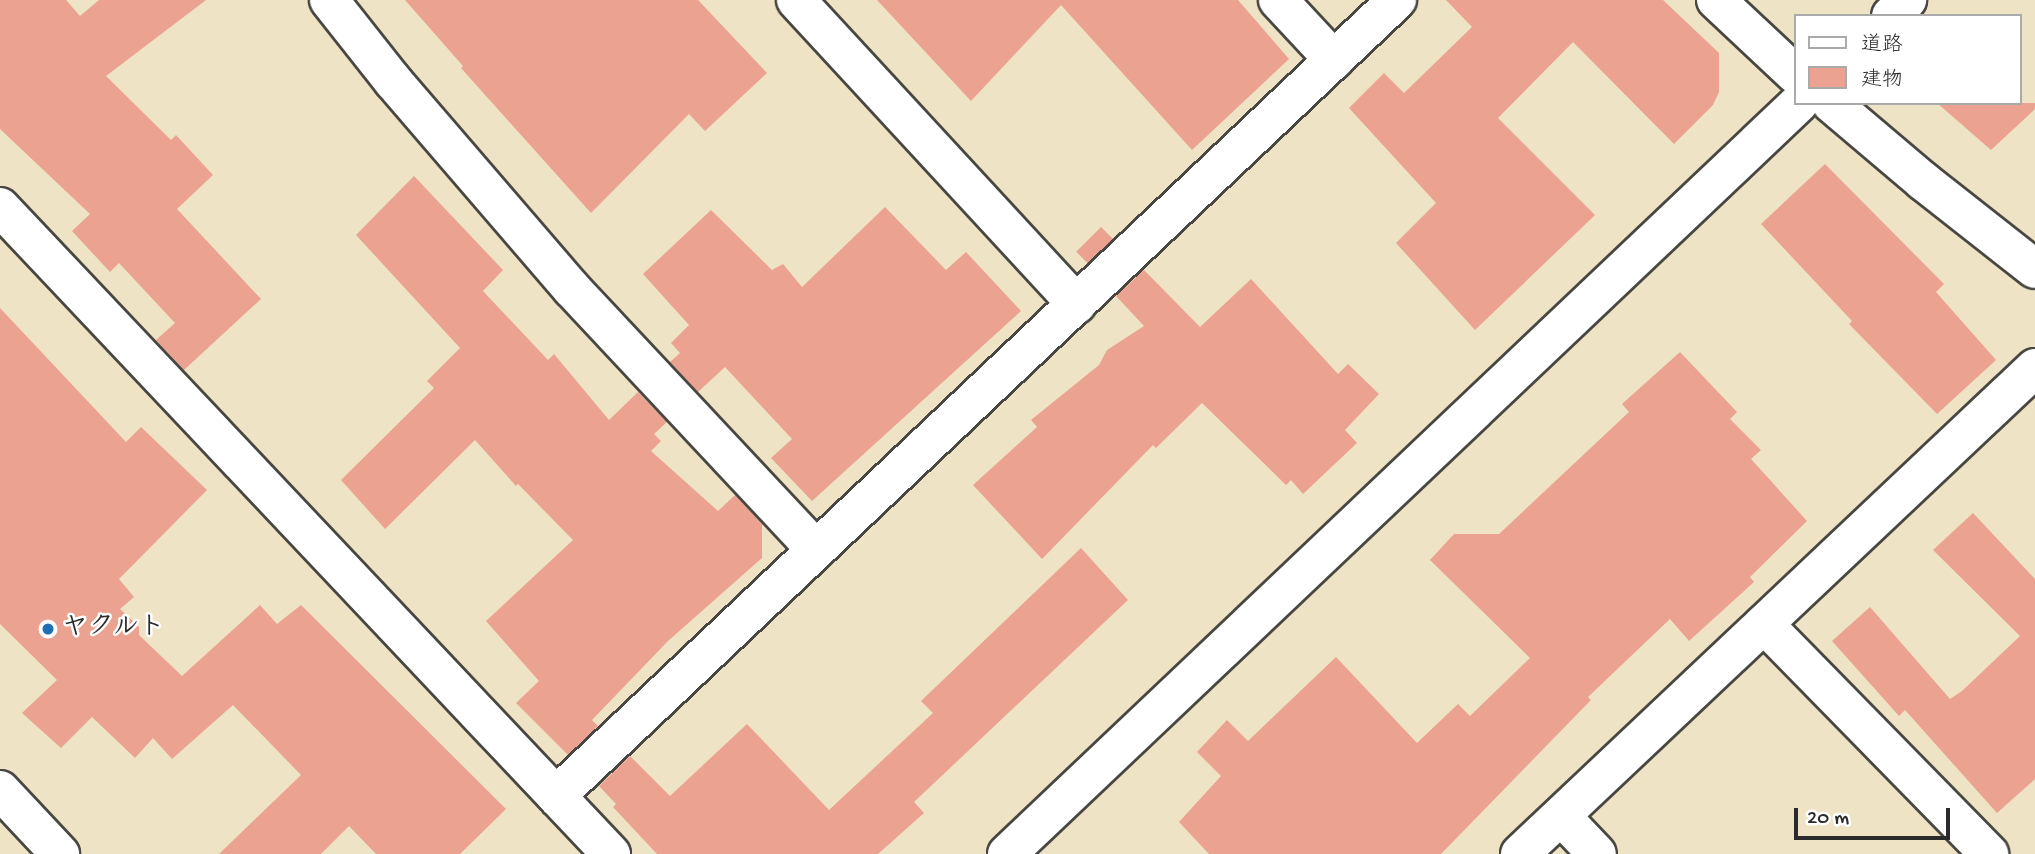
<!DOCTYPE html>
<html>
<head>
<meta charset="utf-8">
<style>
  body { margin:0 }
  #map { position:relative; width:2035px; height:854px; overflow:hidden; background:#efe3c5; font-family:"Gochi Hand","Klee One",sans-serif }
  div>[style] { position:absolute }
  .building>* { inset:0; background:#eba290; transform-origin:0 0 }
  .roads { filter:drop-shadow(2px 0 #484742) drop-shadow(-2px 0 #484742) drop-shadow(0 2px #484742) drop-shadow(0 -2px #484742) }
  .minor>* { height:38px; margin:-19px; padding:0 19px; transform-origin:19px; border-radius:19px; background:#fff }
  .dots>* { width:19px; height:19px; translate:-50% -50%; box-sizing:border-box; border:4px solid #fff; border-radius:50% }
  span { translate:-50% -50%; white-space:nowrap; text-align:center; line-height:1.15; -webkit-text-stroke:5px #fff; paint-order:stroke }
  .poi-label { font-size:26px; color:#2b2b2b; font-weight:700 }
  .left { translate:0 -50%; text-align:left }
  .legend { position:absolute; left:1794px; top:14px; width:228px; height:91px; box-sizing:border-box; background:#fff; border:2px solid #aaa; margin:0; padding:9px 12px; list-style:none; font-size:21px; color:#2b2b2b }
  .legend li { display:flex; align-items:center; gap:14px; height:35px }
  .legend b { width:35px; border:2px solid #aaa }
  .scale { position:absolute; left:1794px; top:808px; width:156px; height:32px; box-sizing:border-box; border:4px solid #2b2b2b; border-top:0; padding-left:9px; font-size:21px; line-height:24px; white-space:nowrap; color:#2b2b2b; -webkit-text-stroke:5px #fff; paint-order:stroke }
</style>
</head>
<body>
<div id="map">
  <div class="building">
    <div style="clip-path:polygon(0 0,66px 0,80px 16px,99px 0,206px 0,106px 76px,171px 140px,176px 135px,213px 175px,177px 209px,261px 299px,184px 370px,156px 340px,175px 323px,119px 263px,110px 272px,72px 231px,90px 214px,0 129px)"></div>
    <div style="clip-path:polygon(405px 0,698px 0,767px 73px,705px 131px,689px 114px,591px 213px,461px 68px,463px 66px)"></div>
    <div style="clip-path:polygon(877px 0,1238px 0,1289px 59px,1192px 150px,1061px 5px,971px 101px)"></div>
    <div style="clip-path:polygon(1446px 0,1663px 0,1719px 53px,1719px 92px,1713px 105px,1674px 144px,1573px 42px,1498px 118px,1595px 215px,1475px 330px,1396px 243px,1436px 203px,1349px 108px,1384px 73px,1404px 93px,1472px 27px)"></div>
    <div style="clip-path:polygon(1937px 103px,2035px 103px,2035px 109px,1991px 150px)"></div>
    <div style="clip-path:polygon(1825px 164px,1944px 284px,1936px 292px,1996px 360px,1937px 414px,1849px 324px,1852px 321px,1761px 224px)"></div>
    <div style="clip-path:polygon(414px 176px,503px 270px,483px 291px,548px 360px,554px 354px,609px 420px,638px 392px,667px 422px,654px 434px,661px 441px,651px 451px,718px 511px,735px 495px,762px 524px,762px 558px,668px 641px,592px 720px,598px 726px,568px 755px,516px 703px,539px 681px,486px 621px,573px 540px,518px 484px,516px 486px,475px 440px,385px 529px,341px 480px,434px 388px,427px 381px,460px 348px,356px 235px)"></div>
    <div style="clip-path:polygon(885px 207px,946px 270px,966px 252px,1021px 311px,812px 501px,771px 458px,792px 439px,725px 367px,698px 392px,670px 362px,680px 353px,671px 343px,689px 325px,643px 274px,711px 210px,772px 270px,783px 264px,802px 287px)"></div>
    <div style="left:1101px;top:227px;width:17px;height:35px;rotate:45deg"></div>
    <div style="clip-path:polygon(1144px 270px,1200px 327px,1251px 279px,1338px 374px,1348px 364px,1379px 394px,1345px 430px,1357px 443px,1303px 494px,1291px 480px,1286px 485px,1202px 403px,1156px 448px,1153px 445px,1042px 559px,973px 485px,1037px 427px,1031px 420px,1099px 365px,1107px 350px,1144px 326px,1116px 296px)"></div>
    <div style="clip-path:polygon(0 308px,126px 442px,141px 427px,207px 490px,119px 579px,134px 597px,120px 609px,139px 627px,139px 635px,182px 676px,260px 605px,277px 624px,301px 605px,506px 809px,460px 854px,376px 854px,349px 826px,321px 854px,219px 854px,301px 775px,233px 705px,172px 759px,153px 738px,135px 758px,92px 717px,61px 748px,22px 713px,57px 680px,0 624px)"></div>
    <div style="clip-path:polygon(1680px 352px,1737px 412px,1730px 419px,1761px 450px,1751px 459px,1807px 521px,1750px 577px,1754px 582px,1689px 641px,1670px 619px,1588px 697px,1591px 700px,1441px 854px,1209px 854px,1179px 822px,1221px 776px,1197px 752px,1227px 720px,1248px 741px,1336px 657px,1417px 743px,1458px 704px,1470px 716px,1530px 658px,1430px 560px,1454px 534px,1499px 534px,1629px 412px,1622px 404px)"></div>
    <div style="clip-path:polygon(1973px 513px,2035px 579px,2035px 779px,1997px 813px,1905px 710px,1899px 716px,1832px 641px,1870px 607px,1950px 699px,1962px 691px,2020px 636px,1933px 550px)"></div>
    <div style="clip-path:polygon(1081px 548px,1128px 600px,914px 802px,924px 813px,878px 854px,657px 854px,613px 807px,616px 804px,599px 786px,630px 756px,670px 796px,747px 724px,829px 810px,933px 713px,921px 701px)"></div>
  </div>
  <div class="roads">
    <div class="minor">
      <div style="left:329px;top:0;width:103px;rotate:51.7deg"></div>
      <div style="left:393px;top:81px;width:274px;rotate:49.3deg"></div>
      <div style="left:572px;top:289px;width:357px;rotate:46.9deg"></div>
      <div style="left:796px;top:0;width:414px;rotate:47.3deg"></div>
      <div style="left:1278px;top:0;width:82px;rotate:47deg"></div>
      <div style="left:1716px;top:0;width:108px;rotate:43.1deg"></div>
      <div style="left:1891px;top:16px;width:23px;rotate:-45deg"></div>
      <div style="left:1831px;top:103px;width:121px;rotate:40.3deg"></div>
      <div style="left:1923px;top:181px;width:142px;rotate:38.2deg"></div>
      <div style="left:0;top:207px;width:890px;rotate:46.64deg"></div>
      <div style="left:1764px;top:624px;width:322px;rotate:45.6deg"></div>
      <div style="left:0;top:790px;width:88px;rotate:46.8deg"></div>
      <div style="left:556px;top:796px;width:1158px;rotate:-43.43deg"></div>
      <div style="left:1561px;top:816px;width:52px;rotate:46.5deg"></div>
      <div style="left:1007px;top:854px;width:1091px;rotate:-43.48deg"></div>
      <div style="left:1520px;top:854px;width:708px;rotate:-43.34deg"></div>
    </div>
  </div>
  <div class="dots">
    <div style="left:48px;top:629px;background:#1f6fb2"></div>
  </div>
  <div class="poi-label">
    <span class="left" style="left:62px;top:629px">ヤクルト</span>
  </div>
  <ul class="legend">
  <li><b style="height:9px;background:#fff"></b>道路</li>
  <li><b style="height:19px;background:#eba290"></b>建物</li>
  </ul>
  <div class="scale">20 m</div>
</div>
</body>
</html>
